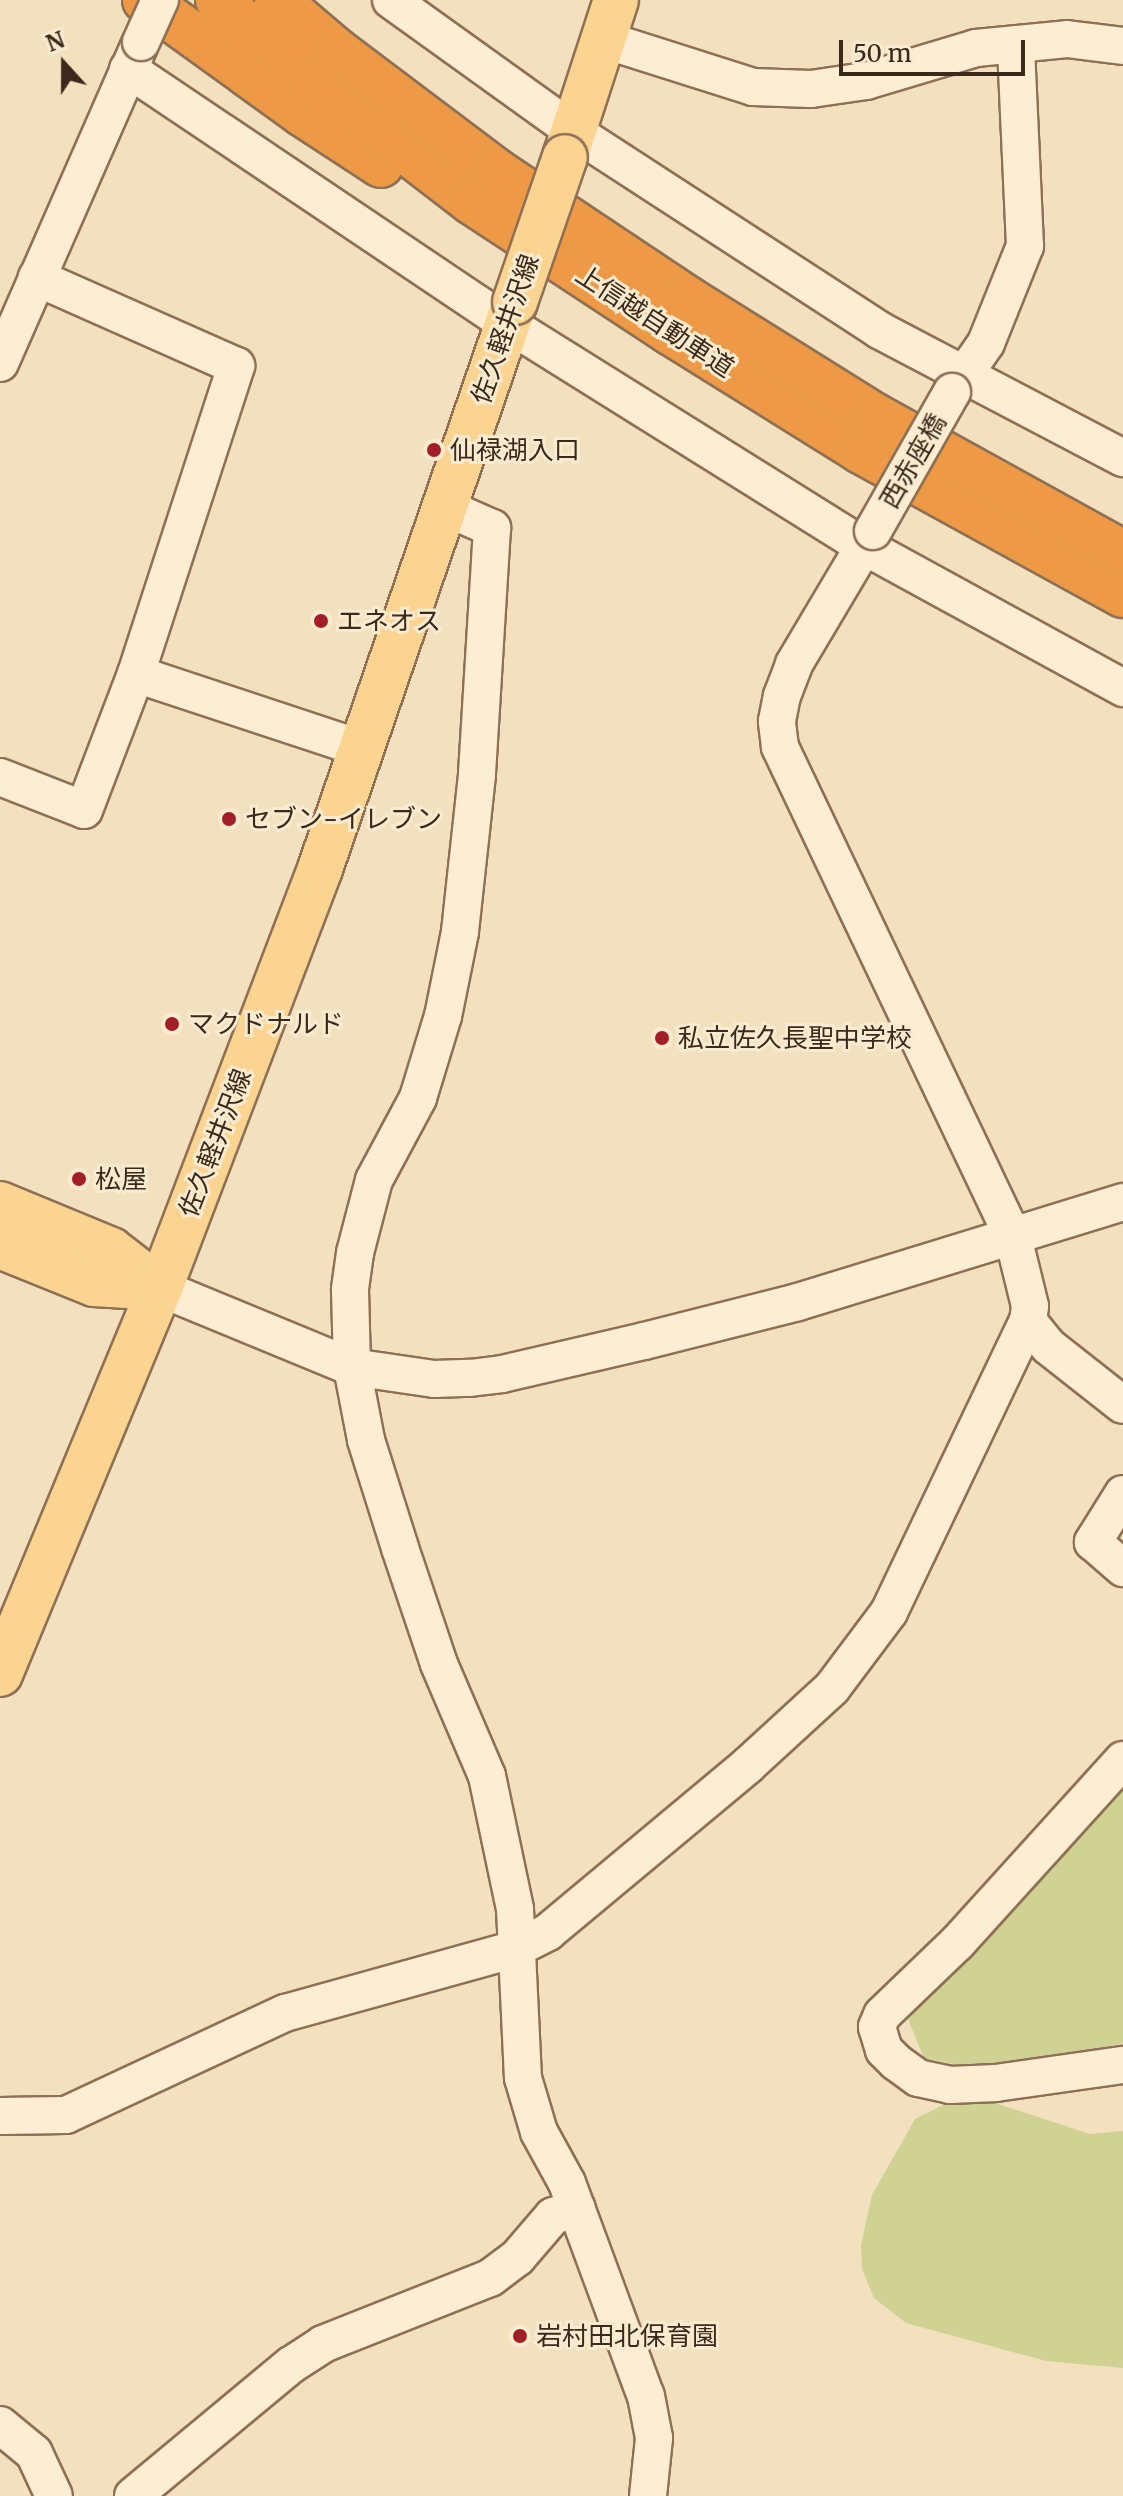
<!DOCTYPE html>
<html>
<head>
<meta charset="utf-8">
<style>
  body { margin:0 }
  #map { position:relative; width:1123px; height:2496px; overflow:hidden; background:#f3e0bf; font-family:Merriweather,"Noto Sans JP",serif }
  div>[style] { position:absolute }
  .green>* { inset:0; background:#cfd292 }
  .roads { filter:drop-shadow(2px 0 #8e7055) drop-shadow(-2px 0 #8e7055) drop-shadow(0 2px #8e7055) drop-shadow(0 -2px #8e7055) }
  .minor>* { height:36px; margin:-18px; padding:0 18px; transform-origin:18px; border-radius:18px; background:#fdeed3 }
  .major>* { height:44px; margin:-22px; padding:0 22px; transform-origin:22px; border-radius:22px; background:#fbd492 }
  .highway>* { height:44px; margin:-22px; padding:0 22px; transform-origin:22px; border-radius:22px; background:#ed9945 }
  .bridges { filter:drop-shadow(2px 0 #8e7055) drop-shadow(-2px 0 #8e7055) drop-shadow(0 2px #8e7055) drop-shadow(0 -2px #8e7055) }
  .minor-bridge>* { height:36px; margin:-18px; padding:0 18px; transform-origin:18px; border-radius:18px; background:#fdeed3 }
  .major-bridge>* { height:44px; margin:-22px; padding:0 22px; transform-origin:22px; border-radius:22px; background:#fbd492 }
  .dots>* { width:22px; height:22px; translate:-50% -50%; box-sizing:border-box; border:4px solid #f9ebd0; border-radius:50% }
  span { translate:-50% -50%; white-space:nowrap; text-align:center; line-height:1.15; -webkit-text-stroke:6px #f9ebd0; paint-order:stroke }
  .street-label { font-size:26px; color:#3c291b }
  .poi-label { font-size:26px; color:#3c291b }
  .left { translate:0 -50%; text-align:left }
  .north { position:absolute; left:24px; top:24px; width:80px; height:80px; -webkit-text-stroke:6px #f9ebd0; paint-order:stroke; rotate:339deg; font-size:22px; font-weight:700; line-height:32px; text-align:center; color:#3c291b }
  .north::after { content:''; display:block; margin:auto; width:28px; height:36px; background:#3c291b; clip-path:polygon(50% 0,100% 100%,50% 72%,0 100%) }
  .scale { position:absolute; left:839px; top:40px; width:186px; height:36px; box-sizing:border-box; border:4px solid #3c291b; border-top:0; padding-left:10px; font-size:24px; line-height:28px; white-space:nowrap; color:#3c291b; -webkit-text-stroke:6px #f9ebd0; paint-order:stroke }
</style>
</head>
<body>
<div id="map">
  <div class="green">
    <div style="clip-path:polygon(1123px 1781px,1123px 2043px,993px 2072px,924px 2058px,908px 2019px,1056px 1846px)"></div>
    <div style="clip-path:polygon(989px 2101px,1090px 2134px,1123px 2131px,1123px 2368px,1046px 2361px,906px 2323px,874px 2298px,862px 2269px,861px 2245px,872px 2195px,915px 2119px,943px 2105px)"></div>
  </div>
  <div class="roads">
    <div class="minor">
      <div style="left:391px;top:0;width:224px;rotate:35.7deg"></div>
      <div style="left:573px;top:131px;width:365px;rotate:33deg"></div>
      <div style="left:879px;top:330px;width:276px;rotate:27.7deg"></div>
      <div style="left:605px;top:40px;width:155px;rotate:17.6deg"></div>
      <div style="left:753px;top:87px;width:58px;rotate:2deg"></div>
      <div style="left:811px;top:89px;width:56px;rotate:-8.3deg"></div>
      <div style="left:866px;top:81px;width:115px;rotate:-16.7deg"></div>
      <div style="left:976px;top:48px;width:91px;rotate:-5.6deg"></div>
      <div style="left:1067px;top:39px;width:56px;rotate:7.1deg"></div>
      <div style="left:128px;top:69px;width:458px;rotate:33.9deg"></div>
      <div style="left:508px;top:324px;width:417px;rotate:32deg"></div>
      <div style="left:862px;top:545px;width:298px;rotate:28.7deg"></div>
      <div style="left:0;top:363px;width:345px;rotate:-66.3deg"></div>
      <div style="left:952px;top:392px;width:60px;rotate:-55.2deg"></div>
      <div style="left:986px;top:343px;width:105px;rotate:-68.1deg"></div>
      <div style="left:1025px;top:246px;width:202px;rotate:-92.6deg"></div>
      <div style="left:442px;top:506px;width:55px;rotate:23.7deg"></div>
      <div style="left:492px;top:528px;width:247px;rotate:93.5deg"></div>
      <div style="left:477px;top:775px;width:158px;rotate:96.2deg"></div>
      <div style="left:460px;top:932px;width:86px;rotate:101.4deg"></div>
      <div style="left:443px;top:1016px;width:86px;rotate:107deg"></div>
      <div style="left:418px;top:1098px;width:93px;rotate:118.2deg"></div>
      <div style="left:374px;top:1180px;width:75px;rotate:104.6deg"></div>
      <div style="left:355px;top:1253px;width:37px;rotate:98deg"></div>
      <div style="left:350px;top:1290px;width:77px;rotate:88.5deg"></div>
      <div style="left:352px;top:1367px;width:74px;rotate:79.1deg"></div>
      <div style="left:366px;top:1440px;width:113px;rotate:72.5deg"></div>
      <div style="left:400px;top:1548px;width:122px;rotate:71.4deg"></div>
      <div style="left:439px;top:1664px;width:122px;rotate:66.8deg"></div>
      <div style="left:487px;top:1776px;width:136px;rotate:78.1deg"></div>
      <div style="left:515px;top:1909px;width:169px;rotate:87.3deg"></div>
      <div style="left:523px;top:2078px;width:56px;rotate:73.5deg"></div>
      <div style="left:539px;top:2132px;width:58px;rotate:61.2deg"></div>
      <div style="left:567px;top:2183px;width:227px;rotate:69.7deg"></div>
      <div style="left:646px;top:2396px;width:43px;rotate:79.2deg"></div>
      <div style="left:654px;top:2438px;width:58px;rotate:95.9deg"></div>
      <div style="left:136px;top:674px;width:236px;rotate:18.3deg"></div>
      <div style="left:0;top:777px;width:90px;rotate:21.4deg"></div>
      <div style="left:84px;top:810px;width:146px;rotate:-69.1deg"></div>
      <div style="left:136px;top:674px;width:324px;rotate:-72deg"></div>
      <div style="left:236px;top:366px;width:218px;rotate:-156.1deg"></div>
      <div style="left:160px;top:1288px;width:208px;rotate:22.4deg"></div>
      <div style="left:352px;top:1367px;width:83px;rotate:8.3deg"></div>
      <div style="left:434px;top:1379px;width:36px;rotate:-2deg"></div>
      <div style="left:470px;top:1378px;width:32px;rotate:-7deg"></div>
      <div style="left:502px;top:1374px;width:146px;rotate:-13.1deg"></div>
      <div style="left:644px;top:1341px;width:159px;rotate:-14.2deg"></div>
      <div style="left:798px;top:1302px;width:340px;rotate:-17.1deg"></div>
      <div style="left:1028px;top:1321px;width:32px;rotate:51deg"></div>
      <div style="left:1048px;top:1346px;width:95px;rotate:38.2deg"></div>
      <div style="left:1123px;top:1494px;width:57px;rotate:122deg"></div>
      <div style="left:1093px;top:1542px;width:40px;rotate:41deg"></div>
      <div style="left:1123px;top:1760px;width:246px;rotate:132.2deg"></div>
      <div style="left:958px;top:1942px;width:105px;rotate:136.2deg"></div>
      <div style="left:882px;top:2015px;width:13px;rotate:113deg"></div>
      <div style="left:877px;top:2027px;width:24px;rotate:73deg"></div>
      <div style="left:884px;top:2050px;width:17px;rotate:45deg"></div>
      <div style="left:896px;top:2062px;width:27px;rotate:36deg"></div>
      <div style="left:918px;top:2078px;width:33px;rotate:12deg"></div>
      <div style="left:950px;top:2085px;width:46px;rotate:-2.5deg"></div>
      <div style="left:996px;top:2083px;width:128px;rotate:-8.1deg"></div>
      <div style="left:0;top:2116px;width:66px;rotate:-0.9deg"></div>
      <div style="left:66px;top:2115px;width:242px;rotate:-25deg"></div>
      <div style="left:285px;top:2013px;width:239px;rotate:-15.5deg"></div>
      <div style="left:515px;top:1949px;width:37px;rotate:-27deg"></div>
      <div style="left:548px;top:1932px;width:259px;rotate:-39.8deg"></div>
      <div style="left:747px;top:1766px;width:115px;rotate:-42.5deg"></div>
      <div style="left:832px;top:1688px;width:95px;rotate:-53.1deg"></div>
      <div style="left:889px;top:1612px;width:322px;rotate:-64.5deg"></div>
      <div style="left:1028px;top:1321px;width:15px;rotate:-82deg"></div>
      <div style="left:1030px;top:1306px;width:71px;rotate:-103.8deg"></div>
      <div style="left:1013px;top:1237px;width:543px;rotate:-115.43deg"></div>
      <div style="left:780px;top:747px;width:26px;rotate:-97deg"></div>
      <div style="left:777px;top:721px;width:25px;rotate:-79deg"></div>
      <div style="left:782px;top:696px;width:34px;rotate:-69deg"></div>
      <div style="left:794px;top:664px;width:155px;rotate:-59.3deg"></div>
      <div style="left:0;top:2425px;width:44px;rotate:39.5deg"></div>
      <div style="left:34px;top:2453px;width:47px;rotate:65.1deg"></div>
      <div style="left:133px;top:2496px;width:205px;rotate:-39.7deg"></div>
      <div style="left:291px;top:2365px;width:38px;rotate:-33deg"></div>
      <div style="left:323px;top:2344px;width:180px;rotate:-21.6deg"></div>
      <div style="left:490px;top:2278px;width:34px;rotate:-37deg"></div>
      <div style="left:517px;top:2258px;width:55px;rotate:-49.4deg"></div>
      <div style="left:553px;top:2216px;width:25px;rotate:-18deg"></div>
    </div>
    <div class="major">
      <div style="left:565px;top:157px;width:165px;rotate:-72deg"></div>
      <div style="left:0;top:1204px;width:120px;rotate:22.5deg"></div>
      <div style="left:111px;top:1250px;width:62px;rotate:37.8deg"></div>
      <div style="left:0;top:1246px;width:101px;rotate:22deg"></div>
      <div style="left:94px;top:1284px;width:66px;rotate:3.5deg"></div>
      <div style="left:0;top:1674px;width:418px;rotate:-67.5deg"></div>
      <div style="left:160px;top:1288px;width:449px;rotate:-69.1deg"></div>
      <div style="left:320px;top:869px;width:600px;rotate:-71.02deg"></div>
    </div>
    <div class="highway">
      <div style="left:145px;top:0;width:195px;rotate:35.8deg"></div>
      <div style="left:303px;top:114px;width:93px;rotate:33.2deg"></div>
      <div style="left:218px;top:0;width:121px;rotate:40deg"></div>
      <div style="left:311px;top:78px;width:203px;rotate:37.6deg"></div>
      <div style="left:472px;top:202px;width:237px;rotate:33.3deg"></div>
      <div style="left:670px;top:332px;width:225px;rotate:31.9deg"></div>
      <div style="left:861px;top:451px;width:299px;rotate:28.8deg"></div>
      <div style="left:277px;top:0;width:79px;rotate:40.4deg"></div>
      <div style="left:337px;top:51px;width:199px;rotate:37deg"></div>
      <div style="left:496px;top:171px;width:231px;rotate:33.7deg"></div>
      <div style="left:688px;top:299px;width:223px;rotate:32deg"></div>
      <div style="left:877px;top:417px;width:281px;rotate:28.9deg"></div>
    </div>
  </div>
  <div class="bridges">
    <div class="minor-bridge">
      <div style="left:141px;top:42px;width:46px;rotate:-65.7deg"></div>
      <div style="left:873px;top:531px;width:160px;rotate:-60.4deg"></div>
    </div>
    <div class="major-bridge">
      <div style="left:515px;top:302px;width:153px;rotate:-71deg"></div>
    </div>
  </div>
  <div class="dots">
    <div style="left:434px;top:450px;background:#a41e27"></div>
    <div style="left:321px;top:621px;background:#a41e27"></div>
    <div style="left:229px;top:819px;background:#a41e27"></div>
    <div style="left:172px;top:1024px;background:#a41e27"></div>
    <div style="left:662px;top:1038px;background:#a41e27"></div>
    <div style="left:79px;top:1179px;background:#a41e27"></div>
    <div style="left:520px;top:2336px;background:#a41e27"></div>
  </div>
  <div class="street-label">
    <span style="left:655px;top:321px;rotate:33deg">上信越自動車道</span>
    <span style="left:505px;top:329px;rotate:-71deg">佐久軽井沢線</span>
    <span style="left:913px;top:461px;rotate:-60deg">西赤座橋</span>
    <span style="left:215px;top:1143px;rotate:-69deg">佐久軽井沢線</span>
  </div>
  <div class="poi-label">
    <span class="left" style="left:450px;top:450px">仙禄湖入口</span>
    <span class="left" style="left:337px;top:621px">エネオス</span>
    <span class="left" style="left:245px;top:819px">セブン-イレブン</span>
    <span class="left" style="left:188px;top:1024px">マクドナルド</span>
    <span class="left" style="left:678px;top:1038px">私立佐久長聖中学校</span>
    <span class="left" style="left:95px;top:1179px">松屋</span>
    <span class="left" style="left:536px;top:2336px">岩村田北保育園</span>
  </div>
  <div class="north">N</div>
  <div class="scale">50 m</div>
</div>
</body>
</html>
